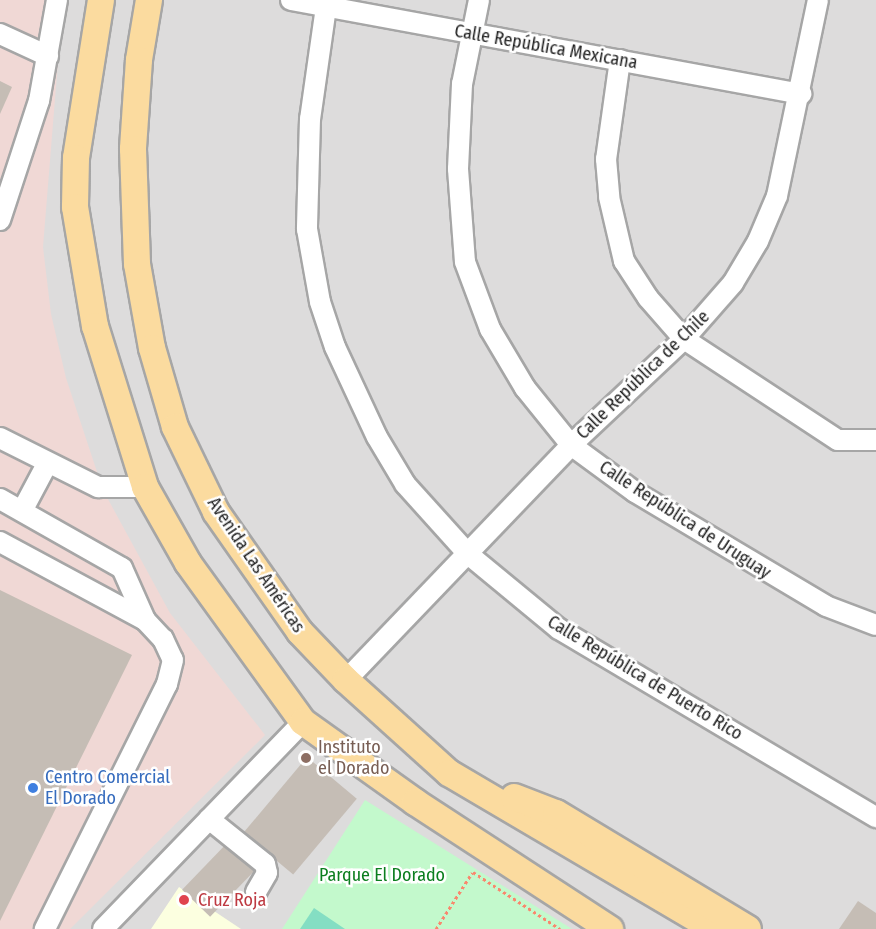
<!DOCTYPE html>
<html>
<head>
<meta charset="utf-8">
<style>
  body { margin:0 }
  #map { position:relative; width:876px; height:929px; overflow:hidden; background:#f0ede6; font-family:"Fira Sans Condensed",sans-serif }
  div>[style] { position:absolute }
  .residential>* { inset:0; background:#dddcdc; transform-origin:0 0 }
  .commercial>* { inset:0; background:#f0d8d5 }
  .education>* { inset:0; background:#fcffe0 }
  .park>* { inset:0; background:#c3f9cc }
  .pitch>* { inset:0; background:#84dec3 }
  .building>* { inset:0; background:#c5bdb5; transform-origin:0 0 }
  .path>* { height:3px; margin-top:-1.5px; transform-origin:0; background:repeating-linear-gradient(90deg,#f9876d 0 3px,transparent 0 6px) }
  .roads { filter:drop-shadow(2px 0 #a6a6a6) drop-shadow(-2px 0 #a6a6a6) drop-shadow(0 2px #a6a6a6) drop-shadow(0 -2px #a6a6a6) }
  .minor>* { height:20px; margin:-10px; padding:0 10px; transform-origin:10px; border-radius:10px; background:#fff }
  .major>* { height:26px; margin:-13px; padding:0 13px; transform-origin:13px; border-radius:13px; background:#fbdb9f }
  .dots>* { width:16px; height:16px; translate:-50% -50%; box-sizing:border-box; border:3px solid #fff; border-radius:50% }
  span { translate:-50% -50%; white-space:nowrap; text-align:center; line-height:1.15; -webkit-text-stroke:5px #fff; paint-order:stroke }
  .street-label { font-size:18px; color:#1f1f1f }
  .education-label { font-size:18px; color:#785e54 }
  .left { translate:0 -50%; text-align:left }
  .shop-label { font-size:18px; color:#366cbe }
  .park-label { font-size:18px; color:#0c7e1f }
  .health-label { font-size:18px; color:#be3a42 }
</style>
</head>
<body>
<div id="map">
  <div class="residential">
    <div style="left:0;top:0;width:876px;height:929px"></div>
  </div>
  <div class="commercial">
    <div style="clip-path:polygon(0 0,63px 0,43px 247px,51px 314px,66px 378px,103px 490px,170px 613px,265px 735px,70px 929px,0 929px)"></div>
  </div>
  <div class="education">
    <div style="clip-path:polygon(179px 887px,214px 911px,241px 929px,151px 929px)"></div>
  </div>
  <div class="park">
    <div style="clip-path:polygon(365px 800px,572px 929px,282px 929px)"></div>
  </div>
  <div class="pitch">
    <div style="clip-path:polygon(314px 908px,345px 929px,300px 929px)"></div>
  </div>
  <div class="building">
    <div style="clip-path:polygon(0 81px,12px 87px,0 114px)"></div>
    <div style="clip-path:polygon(0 590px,132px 655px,0 921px)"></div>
    <div style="left:307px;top:757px;width:65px;height:99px;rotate:40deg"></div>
    <div style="left:230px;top:840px;width:39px;height:69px;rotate:44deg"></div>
    <div style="clip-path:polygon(858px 901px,876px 913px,876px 929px,839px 929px)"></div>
  </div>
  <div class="path">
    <div style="left:473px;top:872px;width:104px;rotate:33.2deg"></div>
    <div style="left:436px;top:929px;width:67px;rotate:-57.3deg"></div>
  </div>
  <div class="roads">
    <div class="minor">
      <div style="left:291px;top:0;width:519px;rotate:10.44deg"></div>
      <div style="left:479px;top:0;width:86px;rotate:101.4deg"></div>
      <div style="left:462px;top:84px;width:85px;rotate:92.7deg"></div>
      <div style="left:458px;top:169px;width:93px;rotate:85.7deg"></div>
      <div style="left:465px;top:262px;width:72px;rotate:69.5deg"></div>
      <div style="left:490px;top:329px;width:69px;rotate:59.3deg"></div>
      <div style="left:525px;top:388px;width:73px;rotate:51.1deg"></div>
      <div style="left:571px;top:445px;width:79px;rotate:36.3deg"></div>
      <div style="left:635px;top:492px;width:222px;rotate:30.8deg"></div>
      <div style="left:826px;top:606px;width:53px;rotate:20.8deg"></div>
      <div style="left:326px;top:7px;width:113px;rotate:98.1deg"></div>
      <div style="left:310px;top:119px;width:110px;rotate:91.6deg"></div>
      <div style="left:307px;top:229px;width:74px;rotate:79.9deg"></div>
      <div style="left:320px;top:302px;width:47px;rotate:71.6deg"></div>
      <div style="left:335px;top:347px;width:99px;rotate:65deg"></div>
      <div style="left:377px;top:437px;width:55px;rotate:59.2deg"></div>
      <div style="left:405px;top:484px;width:94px;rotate:48deg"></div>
      <div style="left:468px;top:554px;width:118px;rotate:39.5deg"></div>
      <div style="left:559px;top:629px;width:369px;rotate:30.7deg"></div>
      <div style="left:0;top:34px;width:53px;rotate:24.6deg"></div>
      <div style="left:620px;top:60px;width:100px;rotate:98deg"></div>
      <div style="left:606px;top:159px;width:38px;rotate:85deg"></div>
      <div style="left:609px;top:197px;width:66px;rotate:76.8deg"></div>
      <div style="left:624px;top:261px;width:44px;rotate:57deg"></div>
      <div style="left:648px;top:298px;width:55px;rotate:48.7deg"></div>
      <div style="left:684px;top:339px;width:184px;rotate:33.3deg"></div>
      <div style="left:838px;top:440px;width:38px"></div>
      <div style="left:0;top:220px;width:125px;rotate:-71.9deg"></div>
      <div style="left:39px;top:101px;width:103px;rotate:-79.9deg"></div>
      <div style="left:0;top:438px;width:110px;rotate:26.6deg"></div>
      <div style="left:98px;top:487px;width:47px"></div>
      <div style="left:0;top:499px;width:140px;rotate:29.5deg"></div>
      <div style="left:122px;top:568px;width:57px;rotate:66.1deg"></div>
      <div style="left:22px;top:511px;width:53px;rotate:-62deg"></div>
      <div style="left:0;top:542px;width:165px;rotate:28.3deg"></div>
      <div style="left:145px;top:620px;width:26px;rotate:47deg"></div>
      <div style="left:163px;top:639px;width:23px;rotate:65deg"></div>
      <div style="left:173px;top:660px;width:25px;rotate:104deg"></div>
      <div style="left:167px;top:684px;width:274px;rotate:116.5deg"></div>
      <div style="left:346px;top:680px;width:325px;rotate:-46.2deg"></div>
      <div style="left:571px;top:445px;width:155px;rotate:-43.2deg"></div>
      <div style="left:684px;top:339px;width:74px;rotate:-48.8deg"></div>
      <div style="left:733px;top:283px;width:49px;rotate:-59.2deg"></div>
      <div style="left:758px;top:241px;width:49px;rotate:-67.1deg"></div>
      <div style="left:777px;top:196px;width:200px;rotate:-78.2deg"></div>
      <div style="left:209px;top:819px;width:72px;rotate:38.8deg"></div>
      <div style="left:265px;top:864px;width:9px;rotate:77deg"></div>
      <div style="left:267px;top:873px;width:22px;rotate:120deg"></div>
      <div style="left:103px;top:929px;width:288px;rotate:-46deg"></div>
    </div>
    <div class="major">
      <div style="left:101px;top:0;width:160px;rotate:99deg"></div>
      <div style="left:76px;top:158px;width:49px;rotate:91.2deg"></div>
      <div style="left:75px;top:207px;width:121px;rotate:80.5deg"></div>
      <div style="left:95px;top:326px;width:169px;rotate:72.7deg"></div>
      <div style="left:145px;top:487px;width:87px;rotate:60.5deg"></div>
      <div style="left:188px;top:563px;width:196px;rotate:54.1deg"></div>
      <div style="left:303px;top:722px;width:138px;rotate:35.5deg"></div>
      <div style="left:415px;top:802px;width:233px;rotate:33.1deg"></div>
      <div style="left:149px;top:0;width:61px;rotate:99.5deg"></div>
      <div style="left:139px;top:60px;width:89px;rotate:93.9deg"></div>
      <div style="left:133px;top:149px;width:115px;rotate:88deg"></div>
      <div style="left:137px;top:264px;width:85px;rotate:79.9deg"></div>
      <div style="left:152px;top:348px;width:82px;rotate:73.8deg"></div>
      <div style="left:175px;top:427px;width:94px;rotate:64.2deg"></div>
      <div style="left:216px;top:512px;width:146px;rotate:55deg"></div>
      <div style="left:300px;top:632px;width:66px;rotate:46.2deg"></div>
      <div style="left:346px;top:680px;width:139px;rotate:42.1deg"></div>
      <div style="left:449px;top:773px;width:308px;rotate:30.5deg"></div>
      <div style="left:514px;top:797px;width:45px;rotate:20.9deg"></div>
      <div style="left:556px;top:813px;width:224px;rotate:31.1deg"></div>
    </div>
  </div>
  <div class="dots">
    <div style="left:306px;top:758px;background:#8d6e63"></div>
    <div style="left:33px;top:788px;background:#3f7fe0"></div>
    <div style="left:184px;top:900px;background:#e0444e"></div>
  </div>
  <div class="street-label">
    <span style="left:546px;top:47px;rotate:10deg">Calle República Mexicana</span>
    <span style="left:643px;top:375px;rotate:-44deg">Calle República de Chile</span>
    <span style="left:685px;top:520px;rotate:33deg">Calle República de Uruguay</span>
    <span style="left:256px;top:565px;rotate:56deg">Avenida Las Américas</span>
    <span style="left:645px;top:678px;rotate:31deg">Calle República de Puerto Rico</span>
  </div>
  <div class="education-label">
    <span class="left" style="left:318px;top:758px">Instituto<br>el Dorado</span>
  </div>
  <div class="shop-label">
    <span class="left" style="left:45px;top:788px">Centro Comercial<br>El Dorado</span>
  </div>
  <div class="park-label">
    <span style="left:382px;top:875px">Parque El Dorado</span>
  </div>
  <div class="health-label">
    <span class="left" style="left:198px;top:900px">Cruz Roja</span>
  </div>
</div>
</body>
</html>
